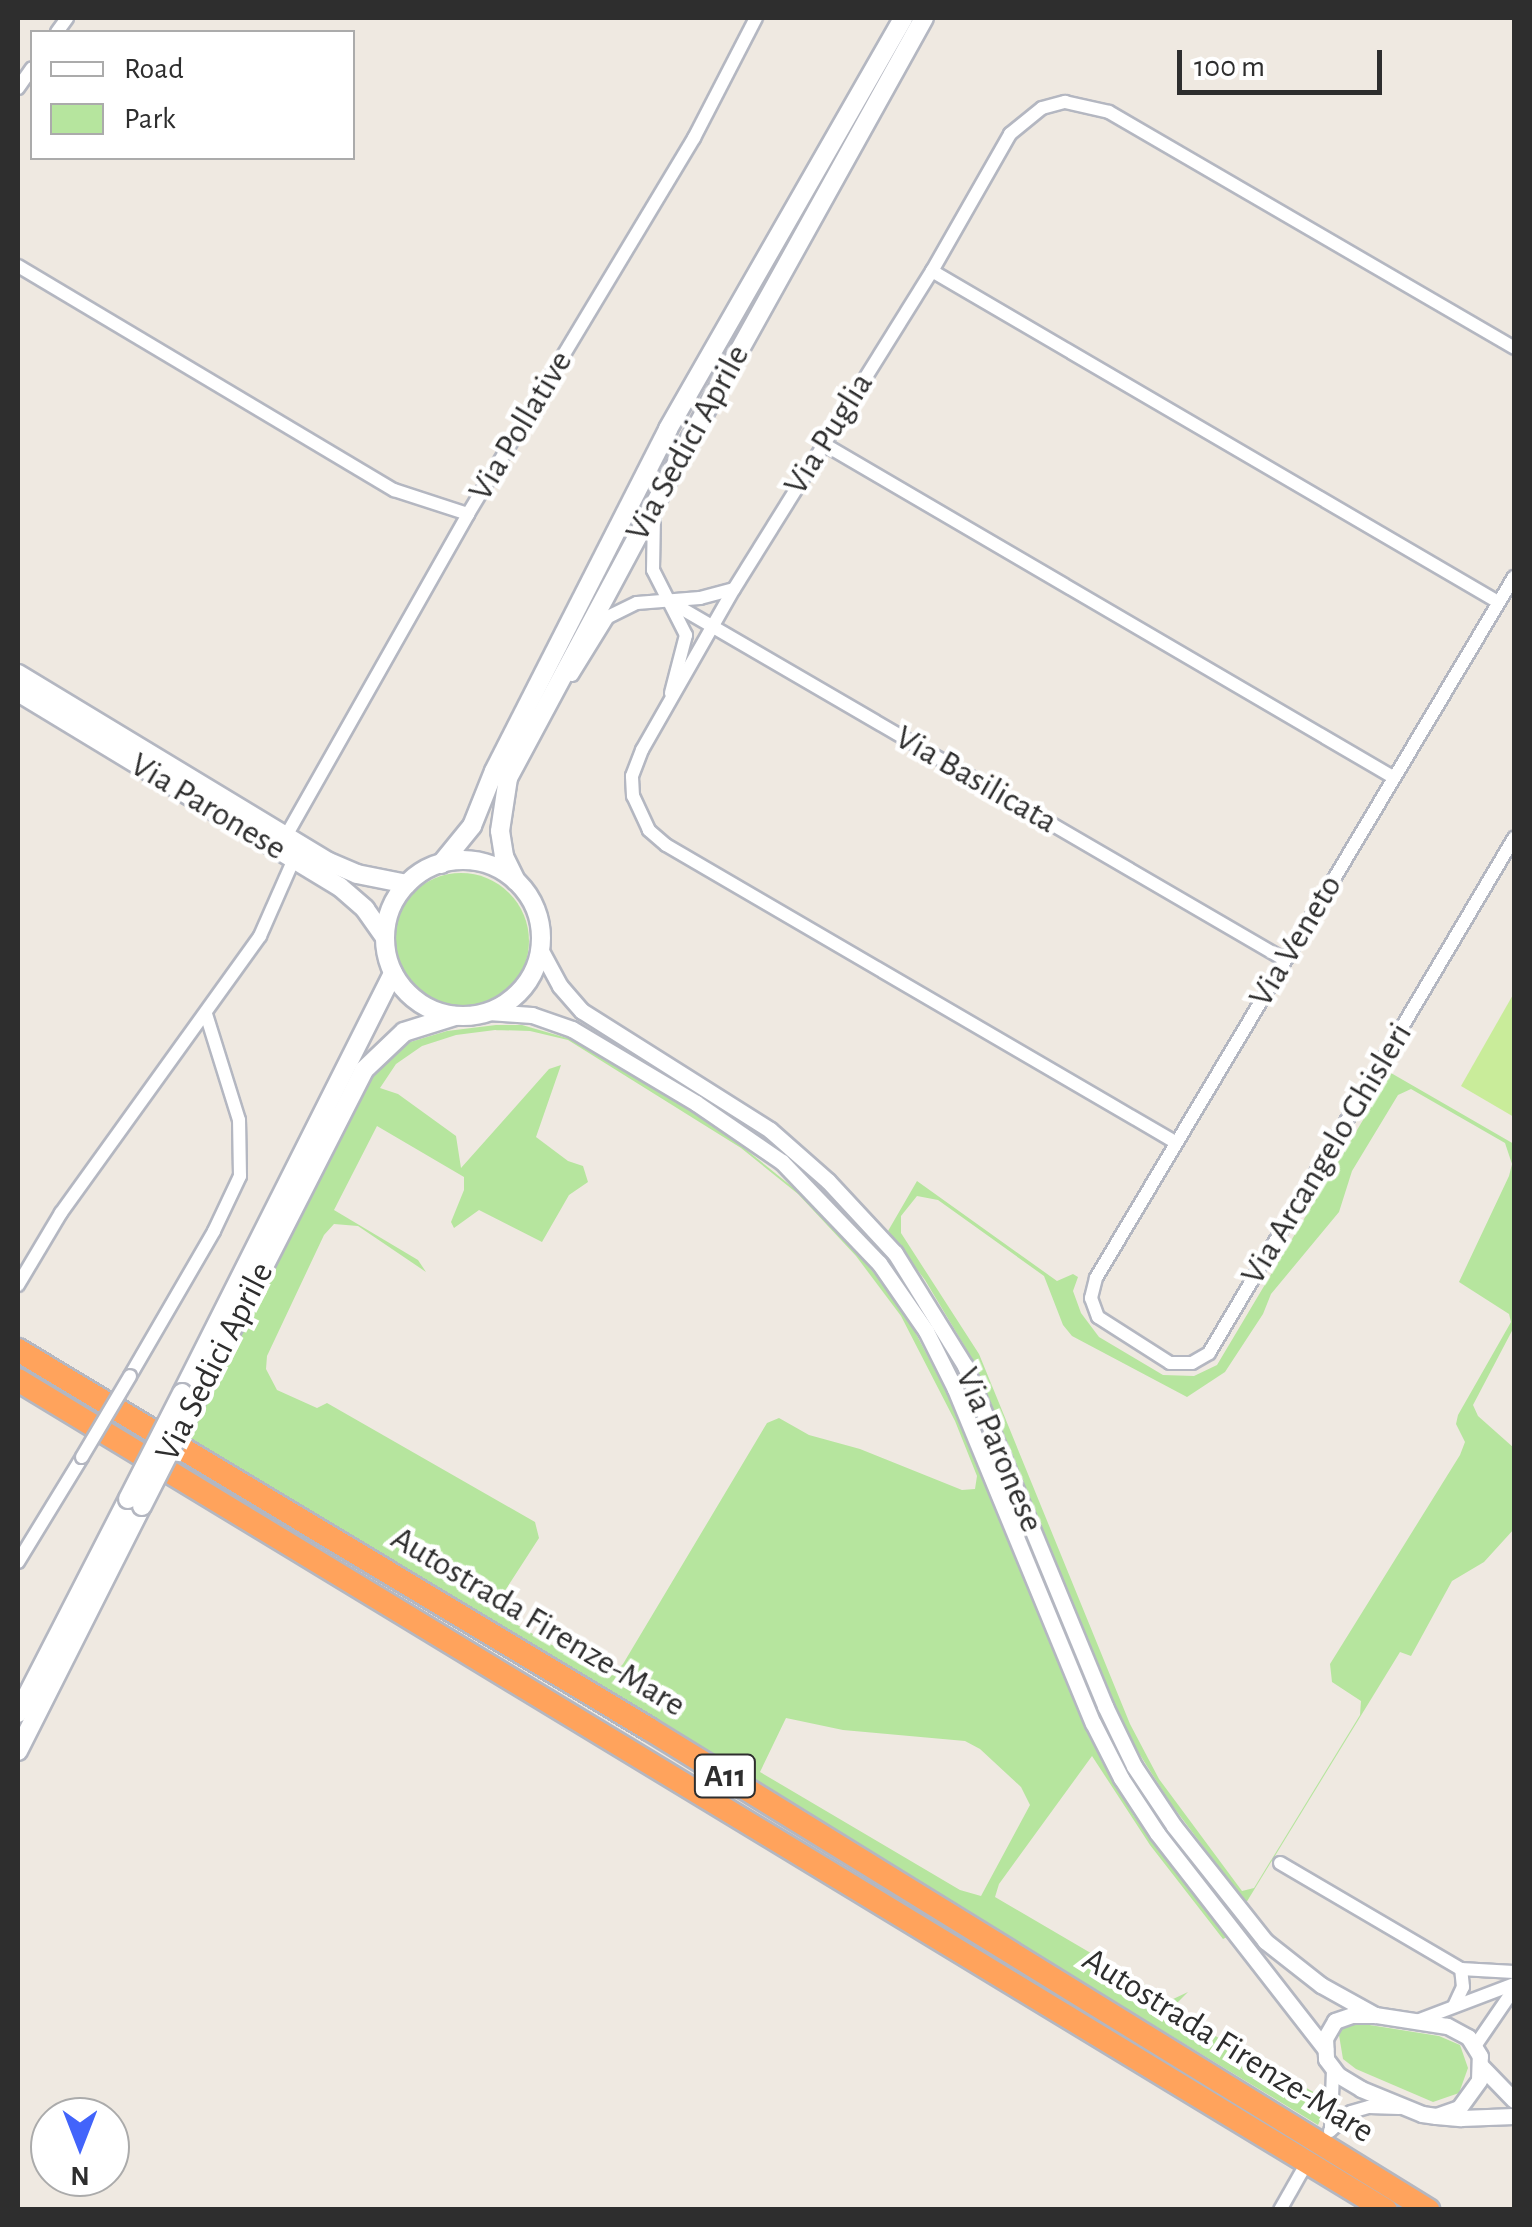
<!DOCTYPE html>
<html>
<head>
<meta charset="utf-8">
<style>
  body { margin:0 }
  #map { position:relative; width:1532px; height:2227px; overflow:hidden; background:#efe9e1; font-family:"Alegreya Sans",sans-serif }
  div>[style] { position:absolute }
  .green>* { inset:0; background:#b6e59e }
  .round { border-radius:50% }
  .pitch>* { inset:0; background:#c9ec9a }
  .roads { filter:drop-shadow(2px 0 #b4b7c1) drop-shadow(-2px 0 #b4b7c1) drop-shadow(0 2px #b4b7c1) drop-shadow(0 -2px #b4b7c1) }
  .minor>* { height:12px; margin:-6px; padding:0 6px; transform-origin:6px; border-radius:6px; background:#fff }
  .tertiary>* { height:15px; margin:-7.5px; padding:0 7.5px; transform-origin:7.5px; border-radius:7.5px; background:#fff }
  .secondary>* { height:18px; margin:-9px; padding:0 9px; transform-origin:9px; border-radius:9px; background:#fff }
  .secondary>.ring { margin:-9px; padding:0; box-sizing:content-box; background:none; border:18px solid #fff; border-radius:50% }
  .motorway>* { height:22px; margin:-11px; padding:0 11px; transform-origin:11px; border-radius:11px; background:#ffa35c }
  .bridges { filter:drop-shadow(2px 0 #b4b7c1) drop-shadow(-2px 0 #b4b7c1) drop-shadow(0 2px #b4b7c1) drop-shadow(0 -2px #b4b7c1) }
  .minor-bridge>* { height:12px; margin:-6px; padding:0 6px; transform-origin:6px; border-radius:6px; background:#fff }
  .secondary-bridge>* { height:18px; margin:-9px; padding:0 9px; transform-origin:9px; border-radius:9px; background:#fff }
  span { translate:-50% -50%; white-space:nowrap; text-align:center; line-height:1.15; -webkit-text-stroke:9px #fff; paint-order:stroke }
  .shield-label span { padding:2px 8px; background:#fff; border:2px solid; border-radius:8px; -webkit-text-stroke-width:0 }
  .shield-label { font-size:32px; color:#2e2e2e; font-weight:700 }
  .street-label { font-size:35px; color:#2e2e2e }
  .frame { position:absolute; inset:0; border:20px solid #2e2e2e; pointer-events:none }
  .legend { position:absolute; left:30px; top:30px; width:325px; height:130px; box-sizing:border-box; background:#fff; border:2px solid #ababab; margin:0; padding:12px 18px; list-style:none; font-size:30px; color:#2e2e2e }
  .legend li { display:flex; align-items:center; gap:20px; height:50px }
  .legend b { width:50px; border:2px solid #ababab }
  .north { position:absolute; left:30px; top:2097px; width:100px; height:100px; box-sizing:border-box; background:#fff; border:2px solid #ababab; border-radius:50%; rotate:180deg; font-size:28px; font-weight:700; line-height:40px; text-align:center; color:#2e2e2e }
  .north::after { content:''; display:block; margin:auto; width:35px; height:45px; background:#4264fb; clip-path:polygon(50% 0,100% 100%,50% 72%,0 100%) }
  .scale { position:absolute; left:1177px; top:50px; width:205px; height:45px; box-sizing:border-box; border:5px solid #2e2e2e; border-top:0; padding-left:12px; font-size:30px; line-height:35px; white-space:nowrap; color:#2e2e2e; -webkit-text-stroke:8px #fff; paint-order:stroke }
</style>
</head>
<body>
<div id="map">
  <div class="green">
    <div class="round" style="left:393px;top:873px;width:136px;height:136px"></div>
    <div style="clip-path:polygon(evenodd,496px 1025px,522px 1025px,574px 1040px,723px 1131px,816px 1206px,880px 1280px,912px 1326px,950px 1399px,1102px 1762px,1134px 1816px,1227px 1937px,1223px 1939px,1150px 1845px,1092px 1756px,999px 1884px,995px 1897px,1171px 2000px,1188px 1992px,1170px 2010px,1317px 2094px,1326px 2107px,1318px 2125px,188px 1439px,370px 1075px,407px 1043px,447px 1031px,496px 1025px,495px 1030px,530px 1031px,568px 1040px,741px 1148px,798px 1194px,856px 1256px,901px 1316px,955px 1421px,977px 1476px,975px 1489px,962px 1490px,860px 1449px,809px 1435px,779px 1418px,767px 1423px,623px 1664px,609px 1678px,497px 1613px,499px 1600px,539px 1538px,535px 1522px,327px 1403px,317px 1408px,277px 1390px,266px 1369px,267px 1356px,324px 1235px,334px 1224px,358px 1226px,426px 1272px,418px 1260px,334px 1210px,377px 1126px,464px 1177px,464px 1190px,451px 1222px,454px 1228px,479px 1210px,542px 1242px,569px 1195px,588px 1182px,583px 1166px,568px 1161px,536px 1137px,561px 1065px,549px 1069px,461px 1168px,456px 1136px,398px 1094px,380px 1088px,396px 1064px,422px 1046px,456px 1035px,495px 1030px,496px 1025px,786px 1718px,843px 1730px,965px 1741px,980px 1749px,1021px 1787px,1030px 1805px,981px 1896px,960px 1890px,760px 1772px,786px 1718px)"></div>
    <div style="clip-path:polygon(evenodd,1391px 1073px,1514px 1144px,1514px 1327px,1473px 1405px,1478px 1416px,1514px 1448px,1514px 1529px,1484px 1562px,1452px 1581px,1411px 1656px,1400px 1652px,1246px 1903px,1171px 1804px,1128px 1736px,971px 1357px,925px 1280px,888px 1231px,917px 1181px,1057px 1281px,1073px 1274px,1078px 1277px,1073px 1291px,1081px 1313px,1099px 1337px,1163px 1375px,1194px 1376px,1217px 1365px,1391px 1073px,1411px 1089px,1505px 1143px,1512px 1164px,1509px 1176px,1459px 1282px,1509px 1314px,1511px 1322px,1458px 1415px,1456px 1424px,1465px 1442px,1460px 1455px,1330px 1664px,1332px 1682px,1361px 1701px,1360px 1715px,1254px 1888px,1242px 1891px,1159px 1779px,1130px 1724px,979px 1354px,901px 1233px,901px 1216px,917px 1196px,938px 1200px,1044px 1276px,1063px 1325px,1072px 1336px,1187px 1397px,1225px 1372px,1263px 1314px,1271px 1294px,1339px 1212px,1352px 1171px,1398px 1095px,1411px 1089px)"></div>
    <div style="clip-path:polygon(1357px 2023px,1439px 2036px,1460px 2045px,1468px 2068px,1459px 2093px,1433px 2102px,1356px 2069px,1343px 2059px,1339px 2035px,1345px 2025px)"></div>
  </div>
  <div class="pitch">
    <div style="clip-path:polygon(1514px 993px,1514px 1117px,1461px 1086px)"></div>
  </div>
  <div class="roads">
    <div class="minor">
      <div style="left:57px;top:32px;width:17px;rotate:-54deg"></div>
      <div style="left:18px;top:88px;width:24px;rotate:-55deg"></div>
      <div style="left:18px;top:266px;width:438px;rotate:30.8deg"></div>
      <div style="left:394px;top:490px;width:78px;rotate:18deg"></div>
      <div style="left:932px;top:271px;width:656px;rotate:30.32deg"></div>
      <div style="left:822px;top:443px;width:662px;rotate:30.33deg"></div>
      <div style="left:654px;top:513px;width:57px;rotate:91deg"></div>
      <div style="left:653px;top:570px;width:73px;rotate:63.1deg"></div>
      <div style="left:686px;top:635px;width:60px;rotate:104.5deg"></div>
      <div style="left:1514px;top:577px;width:816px;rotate:120.81deg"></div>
      <div style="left:1096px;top:1278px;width:21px;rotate:104deg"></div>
      <div style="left:1091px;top:1298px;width:20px;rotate:70deg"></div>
      <div style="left:1098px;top:1317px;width:85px;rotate:32.6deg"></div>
      <div style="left:1170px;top:1363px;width:22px"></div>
      <div style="left:1192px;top:1363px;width:20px;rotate:-30deg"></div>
      <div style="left:1209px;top:1353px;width:599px;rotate:-59.36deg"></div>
      <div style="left:667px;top:600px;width:715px;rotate:30.22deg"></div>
      <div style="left:572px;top:675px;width:68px;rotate:-58.2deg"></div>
      <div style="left:608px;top:617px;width:32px;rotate:-26deg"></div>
      <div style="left:637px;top:603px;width:63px;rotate:-4.5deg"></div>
      <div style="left:700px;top:598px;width:35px;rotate:-15deg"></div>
      <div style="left:286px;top:836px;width:370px;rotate:-60.5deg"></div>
      <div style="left:468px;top:514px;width:439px;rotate:-59deg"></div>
      <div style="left:694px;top:138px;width:135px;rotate:-62.7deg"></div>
      <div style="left:1175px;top:1142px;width:589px;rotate:-149.74deg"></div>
      <div style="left:666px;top:845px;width:23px;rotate:-139deg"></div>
      <div style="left:649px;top:830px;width:38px;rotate:-115deg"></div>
      <div style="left:633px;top:796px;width:20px;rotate:-93deg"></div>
      <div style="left:632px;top:776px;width:28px;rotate:-69deg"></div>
      <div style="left:642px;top:750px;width:185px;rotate:-60.3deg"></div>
      <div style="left:734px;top:589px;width:375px;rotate:-58.1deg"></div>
      <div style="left:932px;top:271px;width:158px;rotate:-60.3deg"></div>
      <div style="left:1010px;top:134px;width:41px;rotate:-39.1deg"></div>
      <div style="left:1042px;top:108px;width:24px;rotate:-15deg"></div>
      <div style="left:1065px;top:102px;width:45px;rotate:12.8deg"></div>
      <div style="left:1109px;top:112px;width:469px;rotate:30.2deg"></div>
      <div style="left:18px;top:1285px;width:84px;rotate:-59.2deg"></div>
      <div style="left:61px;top:1213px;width:341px;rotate:-54.3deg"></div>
      <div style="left:260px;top:936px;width:84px;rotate:-66.2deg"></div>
      <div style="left:130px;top:1376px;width:168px;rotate:-59.9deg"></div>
      <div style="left:214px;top:1231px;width:61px;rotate:-64.7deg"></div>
      <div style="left:240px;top:1176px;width:56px;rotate:-91deg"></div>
      <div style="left:239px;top:1120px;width:111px;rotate:-107.3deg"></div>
      <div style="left:18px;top:1562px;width:123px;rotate:-58.6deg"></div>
      <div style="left:1280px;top:1863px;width:210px;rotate:30.4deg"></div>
      <div style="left:1461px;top:1969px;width:53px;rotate:3.2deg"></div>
      <div style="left:1454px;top:2006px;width:21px;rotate:-65deg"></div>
      <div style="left:1463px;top:1987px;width:18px;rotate:-96deg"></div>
      <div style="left:1414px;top:2022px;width:107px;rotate:-20.8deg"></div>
      <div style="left:1475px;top:2046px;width:69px;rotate:-55.6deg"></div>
      <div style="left:1331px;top:2127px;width:57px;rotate:-88deg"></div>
      <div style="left:1330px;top:2131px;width:28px;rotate:-42deg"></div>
      <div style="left:1351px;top:2112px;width:19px;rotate:-16deg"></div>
      <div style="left:1369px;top:2107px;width:30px;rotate:2deg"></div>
      <div style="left:1280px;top:2210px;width:43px;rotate:-60.4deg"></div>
    </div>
    <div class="tertiary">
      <div style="left:540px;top:949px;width:42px;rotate:61.6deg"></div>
      <div style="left:560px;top:986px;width:33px;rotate:49deg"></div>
      <div style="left:582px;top:1011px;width:222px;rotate:32.3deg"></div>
      <div style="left:770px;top:1130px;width:77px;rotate:41.3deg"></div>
      <div style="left:828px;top:1181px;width:98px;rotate:47.1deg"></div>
      <div style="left:895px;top:1253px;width:133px;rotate:58.2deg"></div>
      <div style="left:965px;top:1366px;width:368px;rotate:67.6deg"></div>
      <div style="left:1105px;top:1706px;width:67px;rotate:64.2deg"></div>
      <div style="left:1134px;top:1766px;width:72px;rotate:56.3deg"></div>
      <div style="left:1174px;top:1826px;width:147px;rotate:51.6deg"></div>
      <div style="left:1265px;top:1941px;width:71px;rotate:38.2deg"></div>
      <div style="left:1321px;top:1985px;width:62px;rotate:29.1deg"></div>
      <div style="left:488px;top:1012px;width:44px;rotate:3.9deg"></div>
      <div style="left:532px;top:1015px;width:42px;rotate:19.3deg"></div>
      <div style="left:572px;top:1029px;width:144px;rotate:30.8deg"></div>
      <div style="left:696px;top:1103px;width:104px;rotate:34.5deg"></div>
      <div style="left:782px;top:1162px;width:140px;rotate:46.2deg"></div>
      <div style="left:879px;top:1263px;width:83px;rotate:55.3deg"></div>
      <div style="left:926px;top:1331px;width:65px;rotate:63.4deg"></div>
      <div style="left:955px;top:1389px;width:361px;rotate:67.6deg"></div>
      <div style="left:1093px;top:1723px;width:62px;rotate:63deg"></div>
      <div style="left:1121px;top:1778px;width:66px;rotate:56.8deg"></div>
      <div style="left:1157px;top:1833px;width:274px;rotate:52.1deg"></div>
      <div style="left:1481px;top:2066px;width:47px;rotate:45.9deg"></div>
      <div style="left:1436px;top:2116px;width:24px;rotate:-19deg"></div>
      <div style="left:1459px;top:2108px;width:34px;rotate:-54deg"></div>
      <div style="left:1479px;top:2080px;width:24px;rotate:-88deg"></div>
      <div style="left:1480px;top:2056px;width:22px;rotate:-122deg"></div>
      <div style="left:1468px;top:2037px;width:24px;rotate:-152deg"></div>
      <div style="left:1447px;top:2026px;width:73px;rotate:-171.3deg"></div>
      <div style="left:1375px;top:2015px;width:23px;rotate:180deg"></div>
      <div style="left:1352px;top:2015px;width:18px;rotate:161deg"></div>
      <div style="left:1335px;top:2021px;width:20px;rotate:120deg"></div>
      <div style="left:1325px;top:2038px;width:21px;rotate:87deg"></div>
      <div style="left:1326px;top:2059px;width:20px;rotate:53deg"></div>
      <div style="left:1338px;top:2075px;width:27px;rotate:31deg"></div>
      <div style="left:1361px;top:2089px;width:66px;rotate:22.3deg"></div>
      <div style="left:1422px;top:2114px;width:14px;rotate:8deg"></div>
      <div style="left:1436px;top:2116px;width:25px;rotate:5deg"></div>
      <div style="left:1461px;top:2118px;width:53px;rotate:-2.2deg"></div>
    </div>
    <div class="secondary">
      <div style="left:18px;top:674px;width:363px;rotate:31.2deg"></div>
      <div style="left:329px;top:862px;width:30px;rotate:23deg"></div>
      <div style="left:357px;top:874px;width:51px;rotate:11.3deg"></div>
      <div style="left:18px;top:692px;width:376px;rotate:31.2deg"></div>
      <div style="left:340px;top:887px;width:33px;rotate:41deg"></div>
      <div style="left:365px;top:909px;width:35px;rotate:55deg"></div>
      <div class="ring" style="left:385px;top:860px;width:138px;height:138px"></div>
      <div style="left:441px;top:864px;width:49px;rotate:-50.8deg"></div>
      <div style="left:472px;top:826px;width:59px;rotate:-68.2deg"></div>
      <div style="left:494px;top:771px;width:384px;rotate:-63deg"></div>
      <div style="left:668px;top:429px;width:473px;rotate:-60.2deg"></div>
      <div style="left:516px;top:881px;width:28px;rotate:-116deg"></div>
      <div style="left:504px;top:856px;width:25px;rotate:-99deg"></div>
      <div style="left:500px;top:831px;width:54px;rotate:-81.4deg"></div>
      <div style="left:508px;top:778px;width:362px;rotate:-61.8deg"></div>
      <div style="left:679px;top:459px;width:504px;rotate:-60.95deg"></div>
      <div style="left:182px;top:1393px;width:470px;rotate:-63.3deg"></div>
      <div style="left:196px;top:1400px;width:370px;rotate:-63deg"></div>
      <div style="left:364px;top:1070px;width:55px;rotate:-43.5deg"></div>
      <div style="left:404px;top:1032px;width:53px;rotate:-17.4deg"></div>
      <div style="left:18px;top:1713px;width:241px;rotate:-62.8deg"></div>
      <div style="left:18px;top:1751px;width:275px;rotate:-63.2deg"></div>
    </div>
    <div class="motorway">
      <div style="left:18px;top:1350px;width:736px;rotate:30.99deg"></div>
      <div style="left:649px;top:1729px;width:916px;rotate:31.69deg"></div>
      <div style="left:18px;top:1380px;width:1600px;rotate:31.25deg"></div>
    </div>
  </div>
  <div class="bridges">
    <div class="minor-bridge">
      <div style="left:82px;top:1457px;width:94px;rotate:-59.3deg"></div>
    </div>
    <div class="secondary-bridge">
      <div style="left:128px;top:1499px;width:119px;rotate:-63deg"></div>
      <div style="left:142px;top:1506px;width:119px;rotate:-63deg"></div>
    </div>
  </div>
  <div class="shield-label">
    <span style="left:725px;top:1776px">A11</span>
  </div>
  <div class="street-label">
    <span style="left:521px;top:426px;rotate:-59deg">Via Pollative</span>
    <span style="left:829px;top:434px;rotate:-58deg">Via Puglia</span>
    <span style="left:688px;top:443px;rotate:-61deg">Via Sedici Aprile</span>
    <span style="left:976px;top:780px;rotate:30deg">Via Basilicata</span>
    <span style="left:208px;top:807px;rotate:31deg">Via Paronese</span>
    <span style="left:1296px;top:941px;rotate:-59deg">Via Veneto</span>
    <span style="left:1327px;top:1154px;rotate:-59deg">Via Arcangelo Ghisleri</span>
    <span style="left:215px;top:1362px;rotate:-63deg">Via Sedici Aprile</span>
    <span style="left:999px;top:1450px;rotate:67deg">Via Paronese</span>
    <span style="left:538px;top:1622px;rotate:31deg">Autostrada Firenze-Mare</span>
    <span style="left:1228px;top:2046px;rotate:32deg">Autostrada Firenze-Mare</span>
  </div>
  <div class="frame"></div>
  <ul class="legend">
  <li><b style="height:12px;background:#fff"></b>Road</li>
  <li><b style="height:28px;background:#b6e59e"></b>Park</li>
  </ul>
  <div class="north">N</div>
  <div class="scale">100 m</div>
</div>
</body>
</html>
